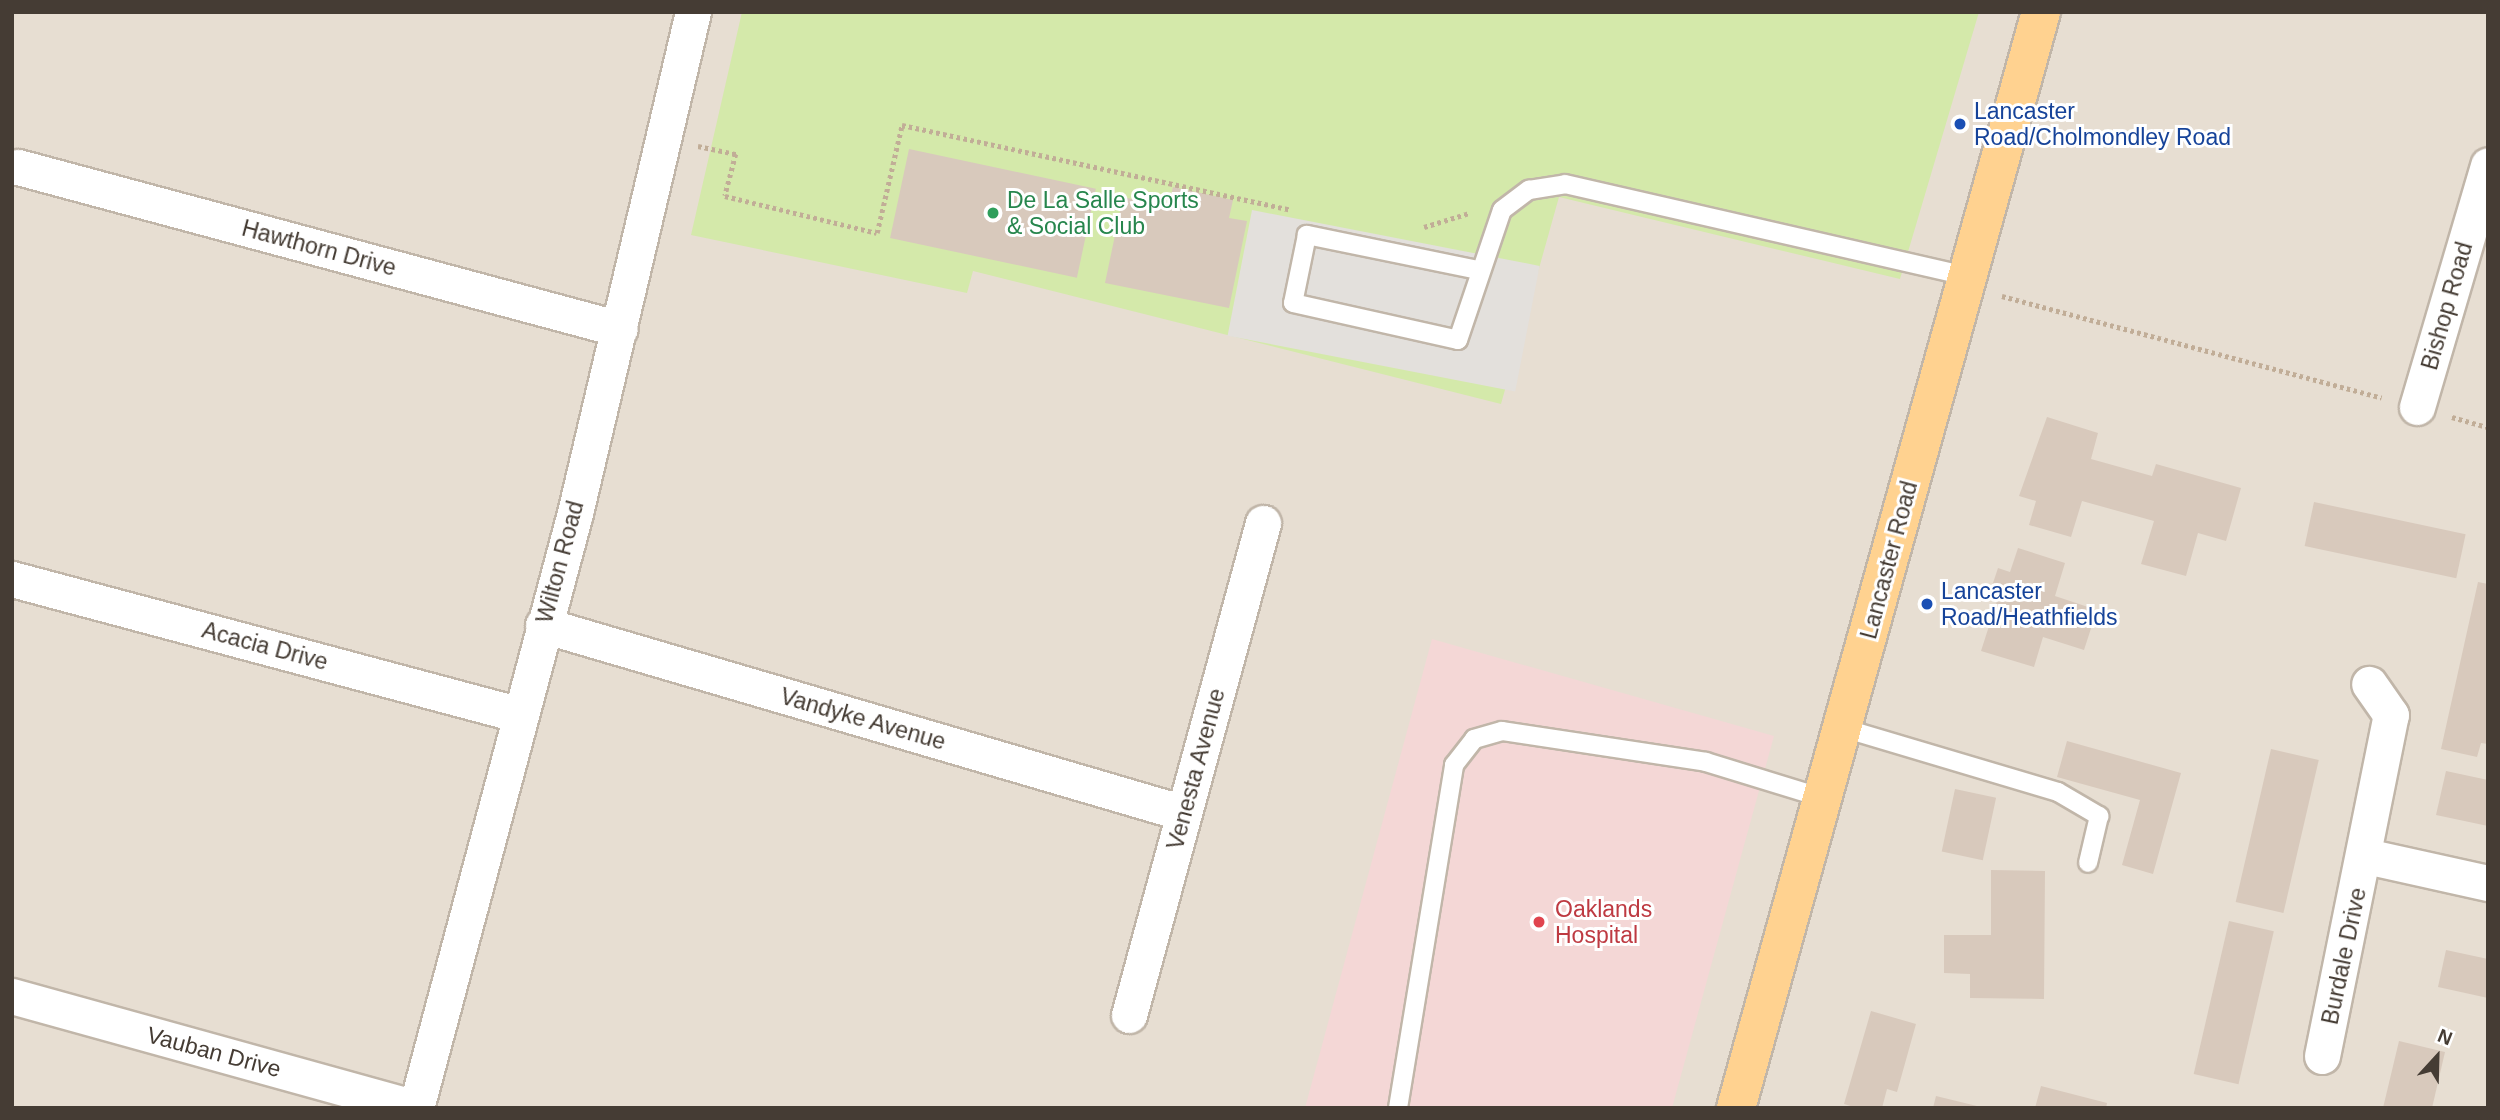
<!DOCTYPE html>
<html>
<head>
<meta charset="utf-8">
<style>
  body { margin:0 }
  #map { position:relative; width:2500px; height:1120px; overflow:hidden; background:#f3ece4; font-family:Arial,sans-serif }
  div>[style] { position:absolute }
  .residential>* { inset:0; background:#e7ded2; transform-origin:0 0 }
  .medical>* { inset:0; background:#f4d7d6 }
  .green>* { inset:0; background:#d4e9aa }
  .parking>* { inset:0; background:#e3e0dc; transform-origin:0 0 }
  .building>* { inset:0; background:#d8c9bc; transform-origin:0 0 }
  .path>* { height:4.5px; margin-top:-2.25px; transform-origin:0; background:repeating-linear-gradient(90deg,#c1ad97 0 3.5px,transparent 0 7px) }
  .roads { filter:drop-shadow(2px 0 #c1b6a9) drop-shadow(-2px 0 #c1b6a9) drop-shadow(0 2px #c1b6a9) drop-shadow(0 -2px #c1b6a9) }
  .service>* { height:18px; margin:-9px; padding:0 9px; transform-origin:9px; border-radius:9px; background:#fff }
  .minor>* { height:35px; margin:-17.5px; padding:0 17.5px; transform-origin:17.5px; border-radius:17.5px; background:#fff }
  .primary>* { height:38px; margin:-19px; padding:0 19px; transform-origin:19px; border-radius:19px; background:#ffd290 }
  .dots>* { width:19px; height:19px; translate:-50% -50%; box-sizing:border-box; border:4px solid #fff; border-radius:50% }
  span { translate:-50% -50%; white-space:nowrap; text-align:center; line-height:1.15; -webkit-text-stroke:6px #fff; paint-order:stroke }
  .transit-label { font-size:23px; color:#164399 }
  .left { translate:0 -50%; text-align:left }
  .leisure-label { font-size:23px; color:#27864d }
  .street-label { font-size:23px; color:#453c34 }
  .health-label { font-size:23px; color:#be3a42 }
  .frame { position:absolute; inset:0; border:14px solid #453c34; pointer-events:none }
  .north { position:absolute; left:2402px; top:1022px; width:70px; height:70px; -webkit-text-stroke:5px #fff; paint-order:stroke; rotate:22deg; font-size:19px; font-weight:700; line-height:28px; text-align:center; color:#453c34 }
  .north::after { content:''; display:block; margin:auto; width:24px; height:32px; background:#453c34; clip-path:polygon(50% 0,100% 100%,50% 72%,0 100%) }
</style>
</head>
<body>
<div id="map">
  <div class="residential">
    <div style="left:12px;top:12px;width:2476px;height:1096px"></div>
  </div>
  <div class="medical">
    <div style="clip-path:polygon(1432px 639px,1774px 736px,1672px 1108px,1305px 1108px)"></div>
  </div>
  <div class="green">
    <div style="clip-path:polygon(742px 12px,1979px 12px,1900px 279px,1559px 197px,1501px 404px,973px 271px,967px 293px,691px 235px)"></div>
  </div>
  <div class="parking">
    <div style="left:1252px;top:210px;width:293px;height:128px;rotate:11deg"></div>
  </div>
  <div class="building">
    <div style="left:909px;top:149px;width:191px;height:91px;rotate:12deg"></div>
    <div style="clip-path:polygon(1173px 187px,1233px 200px,1229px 218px,1247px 221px,1229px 308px,1105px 283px,1123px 197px,1168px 207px)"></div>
    <div style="clip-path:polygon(2047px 417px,2098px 433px,2091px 459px,2152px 476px,2156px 464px,2241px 488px,2226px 541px,2198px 533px,2186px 576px,2141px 564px,2154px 521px,2082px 501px,2071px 537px,2029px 525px,2036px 501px,2019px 496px)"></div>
    <div style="left:2314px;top:502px;width:155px;height:45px;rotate:12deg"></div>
    <div style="clip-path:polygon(2018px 548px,2065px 563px,2055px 596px,2097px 610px,2084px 650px,2043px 637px,2034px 667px,1981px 651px,1998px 598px,1989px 595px,1998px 568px,2010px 572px)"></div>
    <div style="clip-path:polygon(2478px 582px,2488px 584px,2488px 744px,2481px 743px,2477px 757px,2441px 749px)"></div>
    <div style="clip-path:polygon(2067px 741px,2181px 773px,2153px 874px,2122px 865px,2140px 800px,2057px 777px)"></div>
    <div style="left:2271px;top:749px;width:49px;height:157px;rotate:13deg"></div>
    <div style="clip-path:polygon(2446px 771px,2488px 780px,2488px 826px,2436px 815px)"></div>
    <div style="left:1955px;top:789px;width:42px;height:64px;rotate:12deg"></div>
    <div style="clip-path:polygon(1991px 870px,2045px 871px,2044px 999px,1970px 998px,1970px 974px,1944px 973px,1944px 935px,1991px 935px)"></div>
    <div style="left:2229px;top:921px;width:46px;height:157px;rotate:13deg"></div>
    <div style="clip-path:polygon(2446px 950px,2488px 959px,2488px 998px,2438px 987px)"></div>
    <div style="clip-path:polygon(1871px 1011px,1916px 1024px,1897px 1092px,1887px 1089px,1882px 1108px,1857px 1108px,1844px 1104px)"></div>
    <div style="clip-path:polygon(2399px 1041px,2445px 1052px,2432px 1108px,2383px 1108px)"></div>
    <div style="clip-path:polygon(2041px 1086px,2107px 1103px,2106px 1108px,2035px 1108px)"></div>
    <div style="clip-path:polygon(1936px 1096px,1981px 1107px,1981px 1108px,1933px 1108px)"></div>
  </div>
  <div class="path">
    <div style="left:698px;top:146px;width:39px;rotate:12deg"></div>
    <div style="left:736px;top:154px;width:43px;rotate:104.7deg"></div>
    <div style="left:725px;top:196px;width:156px;rotate:13.7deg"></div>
    <div style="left:877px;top:233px;width:111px;rotate:-77deg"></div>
    <div style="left:902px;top:125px;width:398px;rotate:12.3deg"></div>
    <div style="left:1424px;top:227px;width:47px;rotate:-17.3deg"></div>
    <div style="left:2002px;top:296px;width:393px;rotate:15deg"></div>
    <div style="left:2452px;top:417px;width:37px;rotate:16deg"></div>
  </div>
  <div class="roads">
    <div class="service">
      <div style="left:1478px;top:270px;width:175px;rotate:-168.4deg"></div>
      <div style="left:1307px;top:235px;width:69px;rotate:101.6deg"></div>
      <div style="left:1293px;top:303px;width:169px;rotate:12.6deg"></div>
      <div style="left:1458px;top:340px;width:137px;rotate:-71.3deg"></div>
      <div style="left:1502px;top:210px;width:34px;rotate:-37deg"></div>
      <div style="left:1529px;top:190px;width:36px;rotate:-9deg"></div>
      <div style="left:1565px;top:184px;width:412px;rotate:12.9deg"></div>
      <div style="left:1843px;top:728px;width:224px;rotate:16.6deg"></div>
      <div style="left:2058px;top:792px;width:48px;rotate:30.3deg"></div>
      <div style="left:2099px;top:816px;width:48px;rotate:103.2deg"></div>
      <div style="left:1398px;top:1108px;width:348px;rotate:-80.7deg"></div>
      <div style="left:1454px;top:765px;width:33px;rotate:-52deg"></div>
      <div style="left:1474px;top:739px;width:29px;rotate:-16deg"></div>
      <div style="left:1502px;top:731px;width:206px;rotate:8.6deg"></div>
      <div style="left:1706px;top:762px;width:122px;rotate:17.1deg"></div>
    </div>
    <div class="minor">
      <div style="left:18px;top:167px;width:623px;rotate:15.06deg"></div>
      <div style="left:2417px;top:407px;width:252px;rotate:-73.6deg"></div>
      <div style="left:12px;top:579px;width:523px;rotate:14.97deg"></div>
      <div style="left:543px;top:625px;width:668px;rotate:16.35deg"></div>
      <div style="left:2366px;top:856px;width:125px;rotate:12.5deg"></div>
      <div style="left:12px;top:996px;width:419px;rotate:15.5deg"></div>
      <div style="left:1129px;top:1015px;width:510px;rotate:-74.76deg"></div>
      <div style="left:2322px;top:1056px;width:348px;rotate:-78.6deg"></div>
      <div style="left:2391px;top:715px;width:38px;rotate:-125deg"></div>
      <div style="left:416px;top:1108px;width:616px;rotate:-75.04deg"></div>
      <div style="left:575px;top:513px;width:515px;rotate:-76.75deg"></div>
    </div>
    <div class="primary">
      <div style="left:1736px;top:1108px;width:1138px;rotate:-74.45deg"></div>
    </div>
  </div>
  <div class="dots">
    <div style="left:1960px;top:124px;background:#1a4fb4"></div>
    <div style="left:993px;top:213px;background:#2e9e5b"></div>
    <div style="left:1927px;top:604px;background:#1a4fb4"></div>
    <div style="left:1539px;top:922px;background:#e0444e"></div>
  </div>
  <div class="transit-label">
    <span class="left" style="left:1974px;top:124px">Lancaster<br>Road/Cholmondley Road</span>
    <span class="left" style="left:1941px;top:604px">Lancaster<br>Road/Heathfields</span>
  </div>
  <div class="leisure-label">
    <span class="left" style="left:1007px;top:213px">De La Salle Sports<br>&amp; Social Club</span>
  </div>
  <div class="street-label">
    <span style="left:319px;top:248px;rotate:15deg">Hawthorn Drive</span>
    <span style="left:2447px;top:306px;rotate:-74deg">Bishop Road</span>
    <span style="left:1889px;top:560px;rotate:-75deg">Lancaster Road</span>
    <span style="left:560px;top:562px;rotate:-75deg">Wilton Road</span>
    <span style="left:265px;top:646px;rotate:15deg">Acacia Drive</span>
    <span style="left:863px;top:719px;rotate:16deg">Vandyke Avenue</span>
    <span style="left:1196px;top:769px;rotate:-75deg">Venesta Avenue</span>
    <span style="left:2344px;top:956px;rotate:-78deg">Burdale Drive</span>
    <span style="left:214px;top:1052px;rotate:15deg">Vauban Drive</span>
  </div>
  <div class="health-label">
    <span class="left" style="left:1555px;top:922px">Oaklands<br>Hospital</span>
  </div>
  <div class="frame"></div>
  <div class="north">N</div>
</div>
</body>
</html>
